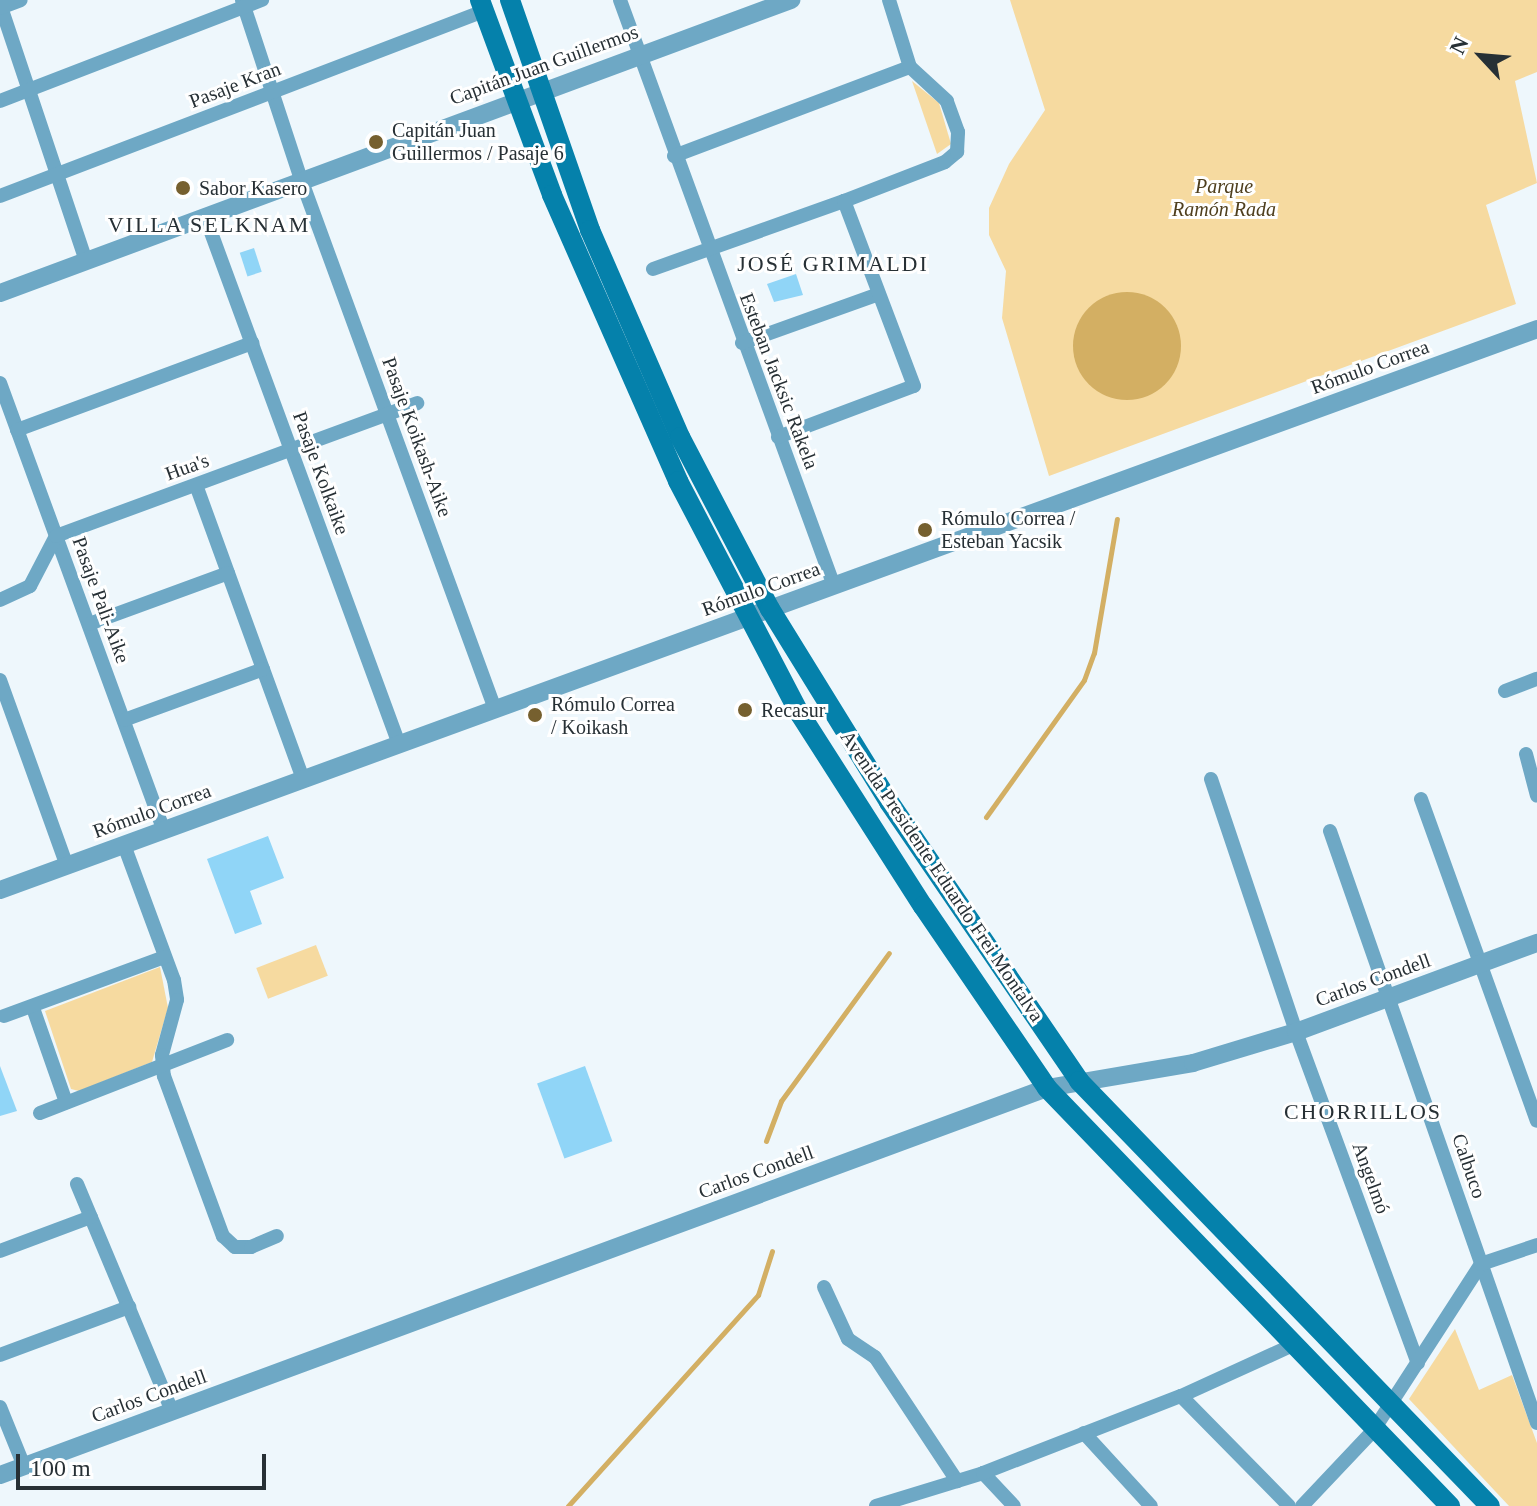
<!DOCTYPE html>
<html>
<head>
<meta charset="utf-8">
<style>
  body { margin:0 }
  #map { position:relative; width:1537px; height:1506px; overflow:hidden; background:#eef7fc; font-family:Georgia,serif }
  div>[style] { position:absolute }
  .green>* { inset:0; background:#f6daa0; transform-origin:0 0 }
  .water>* { inset:0; background:#d3af63 }
  .round { border-radius:50% }
  .stream>* { height:5px; margin:-2.5px; padding:0 2.5px; transform-origin:2.5px; border-radius:2.5px; background:#d3af63 }
  .building>* { inset:0; background:#90d5f7; transform-origin:0 0 }
  .minor>* { height:14px; margin:-7px; padding:0 7px; transform-origin:7px; border-radius:7px; background:#6ea8c5 }
  .tertiary>* { height:18px; margin:-9px; padding:0 9px; transform-origin:9px; border-radius:9px; background:#6ea8c5 }
  .secondary>* { height:20px; margin:-10px; padding:0 10px; transform-origin:10px; border-radius:10px; background:#0581ab }
  .dots>* { width:22px; height:22px; translate:-50% -50%; box-sizing:border-box; border:4px solid #fff; border-radius:50% }
  span { translate:-50% -50%; white-space:nowrap; text-align:center; line-height:1.15; -webkit-text-stroke:6px #fff; paint-order:stroke }
  .street-label { font-size:20px; color:#273035 }
  .poi-label { font-size:20px; color:#273035 }
  .left { translate:0 -50%; text-align:left }
  .park-label { font-size:20px; color:#4f3f1e; font-style:italic }
  .neighbourhood-label { font-size:22px; color:#273035; letter-spacing:2px }
  .north { position:absolute; left:1441px; top:16px; width:80px; height:80px; -webkit-text-stroke:6px #fff; paint-order:stroke; rotate:296deg; font-size:22px; font-weight:700; line-height:32px; text-align:center; color:#273035 }
  .north::after { content:''; display:block; margin:auto; width:28px; height:36px; background:#273035; clip-path:polygon(50% 0,100% 100%,50% 72%,0 100%) }
  .scale { position:absolute; left:16px; top:1454px; width:250px; height:36px; box-sizing:border-box; border:4px solid #273035; border-top:0; padding-left:10px; font-size:24px; line-height:28px; white-space:nowrap; color:#273035; -webkit-text-stroke:6px #fff; paint-order:stroke }
</style>
</head>
<body>
<div id="map">
  <div class="green">
    <div style="clip-path:polygon(1010px 0,1537px 0,1537px 72px,1515px 81px,1537px 183px,1486px 205px,1516px 304px,1049px 476px,1002px 318px,1006px 271px,989px 235px,989px 208px,1009px 164px,1045px 110px)"></div>
    <div style="clip-path:polygon(912px 81px,939px 103px,951px 144px,937px 154px)"></div>
    <div style="left:316px;top:945px;width:33px;height:64px;rotate:69deg"></div>
    <div style="clip-path:polygon(160px 967px,168px 1008px,152px 1062px,79px 1091px,71px 1089px,45px 1011px)"></div>
    <div style="clip-path:polygon(1455px 1329px,1479px 1390px,1512px 1375px,1537px 1443px,1537px 1506px,1509px 1506px,1409px 1399px)"></div>
  </div>
  <div class="water">
    <div class="round" style="left:1073px;top:292px;width:108px;height:108px"></div>
  </div>
  <div class="stream">
    <div style="left:986px;top:817px;width:168px;rotate:-54.4deg"></div>
    <div style="left:1084px;top:680px;width:29px;rotate:-70deg"></div>
    <div style="left:1094px;top:653px;width:136px;rotate:-80.3deg"></div>
    <div style="left:766px;top:1141px;width:43px;rotate:-69.4deg"></div>
    <div style="left:781px;top:1101px;width:183px;rotate:-53.9deg"></div>
    <div style="left:568px;top:1506px;width:284px;rotate:-48deg"></div>
    <div style="left:758px;top:1295px;width:46px;rotate:-72.3deg"></div>
  </div>
  <div class="building">
    <div style="left:254px;top:248px;width:25px;height:15px;rotate:72deg"></div>
    <div style="clip-path:polygon(796px 274px,803px 295px,774px 302px,767px 284px)"></div>
    <div style="clip-path:polygon(268px 836px,284px 878px,250px 891px,262px 924px,235px 934px,207px 859px)"></div>
    <div style="clip-path:polygon(0 1066px,17px 1111px,0 1116px)"></div>
    <div style="left:585px;top:1066px;width:80px;height:51px;rotate:70deg"></div>
  </div>
  <div class="minor">
    <div style="left:242px;top:0;width:188px;rotate:71.8deg"></div>
    <div style="left:301px;top:179px;width:564px;rotate:69.9deg"></div>
    <div style="left:620px;top:0;width:624px;rotate:69.94deg"></div>
    <div style="left:0;top:4px;width:271px;rotate:71.5deg"></div>
    <div style="left:0;top:8px;width:22px;rotate:-21deg"></div>
    <div style="left:0;top:101px;width:281px;rotate:-21.1deg"></div>
    <div style="left:674px;top:156px;width:252px;rotate:-20.7deg"></div>
    <div style="left:0;top:196px;width:518px;rotate:-20.92deg"></div>
    <div style="left:205px;top:216px;width:563px;rotate:69.83deg"></div>
    <div style="left:653px;top:269px;width:203px;rotate:-19.6deg"></div>
    <div style="left:844px;top:201px;width:108px;rotate:-21.1deg"></div>
    <div style="left:945px;top:162px;width:16px;rotate:-40deg"></div>
    <div style="left:957px;top:152px;width:20px;rotate:-87deg"></div>
    <div style="left:958px;top:132px;width:33px;rotate:-110deg"></div>
    <div style="left:947px;top:101px;width:50px;rotate:-137.4deg"></div>
    <div style="left:910px;top:67px;width:70px;rotate:-107.4deg"></div>
    <div style="left:742px;top:343px;width:145px;rotate:-19.7deg"></div>
    <div style="left:0;top:383px;width:476px;rotate:69.9deg"></div>
    <div style="left:17px;top:430px;width:251px;rotate:-20.3deg"></div>
    <div style="left:778px;top:437px;width:145px;rotate:-20.6deg"></div>
    <div style="left:914px;top:386px;width:198px;rotate:-110.7deg"></div>
    <div style="left:196px;top:485px;width:313px;rotate:70deg"></div>
    <div style="left:0;top:600px;width:33px;rotate:-25deg"></div>
    <div style="left:30px;top:586px;width:56px;rotate:-62.5deg"></div>
    <div style="left:56px;top:536px;width:385px;rotate:-20.2deg"></div>
    <div style="left:89px;top:624px;width:148px;rotate:-20.1deg"></div>
    <div style="left:0;top:680px;width:198px;rotate:70.2deg"></div>
    <div style="left:1505px;top:691px;width:34px;rotate:-21deg"></div>
    <div style="left:124px;top:720px;width:148px;rotate:-20.1deg"></div>
    <div style="left:1526px;top:754px;width:43px;rotate:75.3deg"></div>
    <div style="left:1211px;top:779px;width:267px;rotate:71.4deg"></div>
    <div style="left:1296px;top:1032px;width:353px;rotate:69.8deg"></div>
    <div style="left:1421px;top:799px;width:342px;rotate:70.2deg"></div>
    <div style="left:1330px;top:831px;width:627px;rotate:70.73deg"></div>
    <div style="left:124px;top:845px;width:144px;rotate:69.7deg"></div>
    <div style="left:174px;top:980px;width:20px;rotate:81deg"></div>
    <div style="left:177px;top:1000px;width:57px;rotate:105.3deg"></div>
    <div style="left:162px;top:1055px;width:21px;rotate:85deg"></div>
    <div style="left:164px;top:1076px;width:171px;rotate:69.8deg"></div>
    <div style="left:223px;top:1236px;width:16px;rotate:43deg"></div>
    <div style="left:235px;top:1247px;width:16px"></div>
    <div style="left:251px;top:1247px;width:28px;rotate:-23deg"></div>
    <div style="left:33px;top:1008px;width:100px;rotate:70.7deg"></div>
    <div style="left:4px;top:1016px;width:171px;rotate:-20.2deg"></div>
    <div style="left:40px;top:1113px;width:201px;rotate:-21.3deg"></div>
    <div style="left:77px;top:1184px;width:246px;rotate:67.3deg"></div>
    <div style="left:0;top:1251px;width:97px;rotate:-20.5deg"></div>
    <div style="left:824px;top:1287px;width:57px;rotate:65.2deg"></div>
    <div style="left:848px;top:1339px;width:32px;rotate:34deg"></div>
    <div style="left:875px;top:1357px;width:149px;rotate:56.5deg"></div>
    <div style="left:0;top:1355px;width:138px;rotate:-20.4deg"></div>
    <div style="left:1181px;top:1396px;width:154px;rotate:45.5deg"></div>
    <div style="left:0;top:1407px;width:64px;rotate:67.9deg"></div>
    <div style="left:1084px;top:1433px;width:99px;rotate:47.5deg"></div>
    <div style="left:983px;top:1473px;width:45px;rotate:46.8deg"></div>
    <div style="left:876px;top:1506px;width:112px;rotate:-17.1deg"></div>
    <div style="left:983px;top:1473px;width:212px;rotate:-21.3deg"></div>
    <div style="left:1181px;top:1396px;width:125px;rotate:-24.5deg"></div>
    <div style="left:1302px;top:1506px;width:103px;rotate:-46.6deg"></div>
    <div style="left:1373px;top:1431px;width:199px;rotate:-57.1deg"></div>
    <div style="left:1481px;top:1264px;width:59px;rotate:-18.7deg"></div>
  </div>
  <div class="tertiary">
    <div style="left:0;top:293px;width:844px;rotate:-20.33deg"></div>
    <div style="left:0;top:890px;width:1636px;rotate:-20.05deg"></div>
    <div style="left:0;top:1475px;width:1116px;rotate:-20.29deg"></div>
    <div style="left:1047px;top:1088px;width:148px;rotate:-9.7deg"></div>
    <div style="left:1193px;top:1063px;width:108px;rotate:-16.8deg"></div>
    <div style="left:1296px;top:1032px;width:257px;rotate:-20.3deg"></div>
  </div>
  <div class="secondary">
    <div style="left:480px;top:0;width:208px;rotate:69.7deg"></div>
    <div style="left:552px;top:195px;width:313px;rotate:66.2deg"></div>
    <div style="left:678px;top:481px;width:263px;rotate:62.4deg"></div>
    <div style="left:800px;top:714px;width:228px;rotate:57.4deg"></div>
    <div style="left:923px;top:906px;width:220px;rotate:55.7deg"></div>
    <div style="left:1047px;top:1088px;width:581px;rotate:46.05deg"></div>
    <div style="left:510px;top:0;width:244px;rotate:70.8deg"></div>
    <div style="left:590px;top:230px;width:226px;rotate:66.5deg"></div>
    <div style="left:680px;top:437px;width:194px;rotate:62.4deg"></div>
    <div style="left:770px;top:609px;width:227px;rotate:58.3deg"></div>
    <div style="left:889px;top:802px;width:338px;rotate:55.7deg"></div>
    <div style="left:1079px;top:1081px;width:591px;rotate:45.96deg"></div>
  </div>
  <div class="dots">
    <div style="left:376px;top:142px;background:#76602f"></div>
    <div style="left:183px;top:188px;background:#76602f"></div>
    <div style="left:925px;top:530px;background:#76602f"></div>
    <div style="left:745px;top:710px;background:#76602f"></div>
    <div style="left:535px;top:715px;background:#76602f"></div>
  </div>
  <div class="street-label">
    <span style="left:544px;top:65px;rotate:-20deg">Capitán Juan Guillermos</span>
    <span style="left:235px;top:85px;rotate:-21deg">Pasaje Kran</span>
    <span style="left:1370px;top:367px;rotate:-20deg">Rómulo Correa</span>
    <span style="left:779px;top:381px;rotate:69deg">Esteban Jacksic Rakela</span>
    <span style="left:417px;top:437px;rotate:70deg">Pasaje Koikash-Aike</span>
    <span style="left:187px;top:467px;rotate:-20deg">Hua's</span>
    <span style="left:321px;top:473px;rotate:70deg">Pasaje Kolkaike</span>
    <span style="left:761px;top:589px;rotate:-20deg">Rómulo Correa</span>
    <span style="left:101px;top:600px;rotate:70deg">Pasaje Pali-Aike</span>
    <span style="left:152px;top:811px;rotate:-20deg">Rómulo Correa</span>
    <span style="left:942px;top:876px;rotate:56deg">Avenida Presidente Eduardo Frei Montalva</span>
    <span style="left:1373px;top:980px;rotate:-20deg">Carlos Condell</span>
    <span style="left:1469px;top:1166px;rotate:71deg">Calbuco</span>
    <span style="left:756px;top:1172px;rotate:-20deg">Carlos Condell</span>
    <span style="left:1371px;top:1178px;rotate:70deg">Angelmó</span>
    <span style="left:149px;top:1396px;rotate:-20deg">Carlos Condell</span>
  </div>
  <div class="poi-label">
    <span class="left" style="left:392px;top:142px">Capitán Juan<br>Guillermos / Pasaje 6</span>
    <span class="left" style="left:199px;top:188px">Sabor Kasero</span>
    <span class="left" style="left:941px;top:530px">Rómulo Correa /<br>Esteban Yacsik</span>
    <span class="left" style="left:551px;top:716px">Rómulo Correa<br>/ Koikash</span>
    <span class="left" style="left:761px;top:710px">Recasur</span>
  </div>
  <div class="park-label">
    <span style="left:1224px;top:198px">Parque<br>Ramón Rada</span>
  </div>
  <div class="neighbourhood-label">
    <span style="left:209px;top:225px">VILLA SELKNAM</span>
    <span style="left:833px;top:264px">JOSÉ GRIMALDI</span>
    <span style="left:1363px;top:1112px">CHORRILLOS</span>
  </div>
  <div class="north">N</div>
  <div class="scale">100 m</div>
</div>
</body>
</html>
